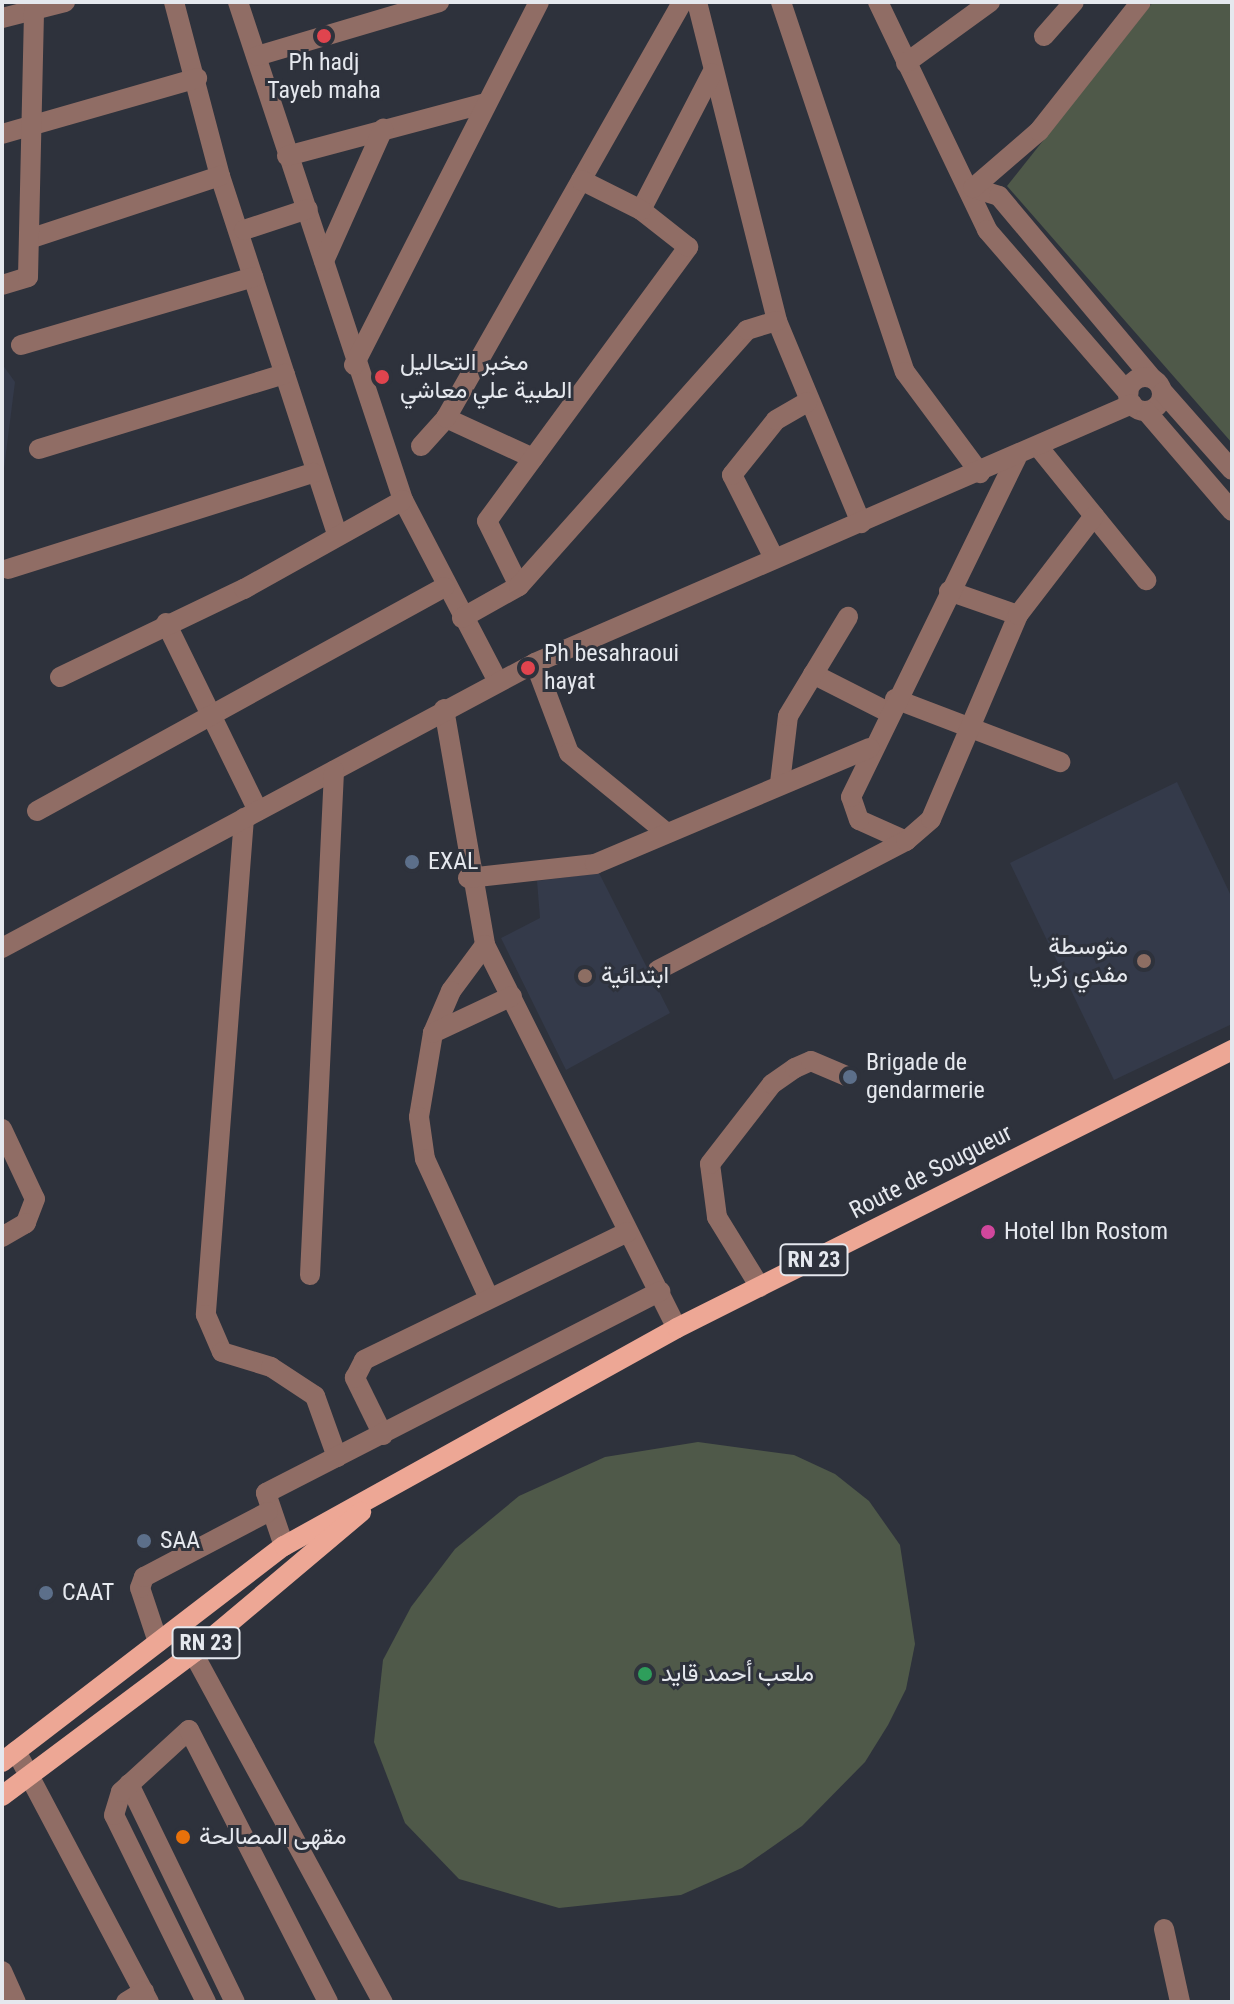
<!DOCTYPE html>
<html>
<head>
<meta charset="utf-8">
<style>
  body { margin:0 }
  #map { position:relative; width:1234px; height:2004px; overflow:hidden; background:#2e323c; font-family:"Roboto Condensed",Vazirmatn,sans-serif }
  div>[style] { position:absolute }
  .built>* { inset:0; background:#343a4a }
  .green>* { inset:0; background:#4f5949 }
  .minor>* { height:20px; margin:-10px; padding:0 10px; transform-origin:10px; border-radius:10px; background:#906d65 }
  .minor>.ring { margin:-10px; padding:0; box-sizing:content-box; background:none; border:20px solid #906d65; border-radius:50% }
  .major>* { height:20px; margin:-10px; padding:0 10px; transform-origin:10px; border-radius:10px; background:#eda795 }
  .dots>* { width:22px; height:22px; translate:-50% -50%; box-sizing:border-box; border:4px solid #2e323c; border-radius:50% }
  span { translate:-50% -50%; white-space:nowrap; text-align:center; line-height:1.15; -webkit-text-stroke:6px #2e323c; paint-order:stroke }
  .shield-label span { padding:2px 6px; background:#2e323c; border:2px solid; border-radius:6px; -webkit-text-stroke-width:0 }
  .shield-label { font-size:22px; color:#e5e8ee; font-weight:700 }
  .poi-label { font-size:24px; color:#e5e8ee }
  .left { translate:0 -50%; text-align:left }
  .right { translate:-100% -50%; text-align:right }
  .street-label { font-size:24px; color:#e5e8ee }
  .frame { position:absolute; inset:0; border:4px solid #e5e8ee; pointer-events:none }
</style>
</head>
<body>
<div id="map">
  <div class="built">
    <div style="clip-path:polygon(2px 364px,15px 382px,2px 484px)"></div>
    <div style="clip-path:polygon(1177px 782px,1232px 898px,1232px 1024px,1114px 1080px,1010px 863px)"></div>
    <div style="clip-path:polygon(599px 873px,670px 1013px,566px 1070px,501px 938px,540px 918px,537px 881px)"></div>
  </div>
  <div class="green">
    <div style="clip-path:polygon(1153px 2px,1232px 2px,1232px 443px,1007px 186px)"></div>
    <div style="clip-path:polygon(698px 1442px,794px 1455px,835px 1474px,869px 1501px,900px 1545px,915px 1644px,906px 1689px,888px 1725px,865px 1762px,802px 1826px,742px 1868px,681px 1895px,559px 1908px,459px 1879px,405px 1823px,374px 1742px,383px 1660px,411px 1607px,455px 1549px,519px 1496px,605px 1457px)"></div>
  </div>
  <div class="minor">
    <div style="left:174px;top:2px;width:180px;rotate:75.2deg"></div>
    <div style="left:220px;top:176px;width:376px;rotate:71.9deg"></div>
    <div style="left:238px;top:2px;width:525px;rotate:71.67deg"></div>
    <div style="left:403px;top:500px;width:205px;rotate:62.4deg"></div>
    <div style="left:697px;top:2px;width:329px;rotate:75.9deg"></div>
    <div style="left:777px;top:321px;width:219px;rotate:67.4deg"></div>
    <div style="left:781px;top:2px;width:390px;rotate:71.5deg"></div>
    <div style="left:905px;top:372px;width:126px;rotate:53.4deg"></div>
    <div style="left:878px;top:2px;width:253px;rotate:64.4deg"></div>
    <div style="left:987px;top:230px;width:216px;rotate:49.1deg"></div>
    <div style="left:2px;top:18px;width:65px;rotate:-14.3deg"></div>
    <div style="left:1044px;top:36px;width:45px;rotate:-48.6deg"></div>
    <div style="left:257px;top:56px;width:190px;rotate:-16.5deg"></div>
    <div style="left:906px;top:63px;width:104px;rotate:-36deg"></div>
    <div style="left:2px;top:134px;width:203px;rotate:-16deg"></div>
    <div style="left:287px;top:156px;width:206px;rotate:-14.9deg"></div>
    <div style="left:973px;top:188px;width:27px;rotate:17deg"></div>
    <div style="left:999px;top:196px;width:236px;rotate:50deg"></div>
    <div style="left:973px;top:188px;width:87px;rotate:-40.8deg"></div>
    <div style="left:1039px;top:131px;width:164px;rotate:-51.7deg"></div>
    <div style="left:641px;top:210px;width:154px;rotate:-62.6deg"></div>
    <div style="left:244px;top:230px;width:67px;rotate:-18.2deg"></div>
    <div style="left:29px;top:239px;width:201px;rotate:-18.3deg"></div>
    <div style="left:324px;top:261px;width:145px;rotate:-65.9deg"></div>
    <div style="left:2px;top:285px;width:27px;rotate:-17deg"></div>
    <div style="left:28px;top:277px;width:266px;rotate:-88.7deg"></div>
    <div style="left:21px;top:345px;width:242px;rotate:-16.3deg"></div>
    <div style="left:354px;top:365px;width:407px;rotate:-63deg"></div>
    <div class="ring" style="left:1128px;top:377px;width:14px;height:14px"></div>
    <div style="left:1163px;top:392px;width:104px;rotate:48.5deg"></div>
    <div style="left:1146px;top:411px;width:132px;rotate:49.3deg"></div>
    <div style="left:446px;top:418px;width:96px;rotate:24.7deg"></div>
    <div style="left:421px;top:446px;width:38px;rotate:-48deg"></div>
    <div style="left:446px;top:418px;width:478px;rotate:-60.4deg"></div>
    <div style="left:39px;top:449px;width:257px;rotate:-17deg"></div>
    <div style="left:1040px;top:449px;width:169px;rotate:51deg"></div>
    <div style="left:774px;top:558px;width:93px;rotate:-116.8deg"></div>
    <div style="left:732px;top:475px;width:70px;rotate:-51.3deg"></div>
    <div style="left:776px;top:420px;width:36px;rotate:-30deg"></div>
    <div style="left:8px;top:569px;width:320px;rotate:-17.5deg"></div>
    <div style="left:519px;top:586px;width:72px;rotate:-116.2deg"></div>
    <div style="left:487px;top:521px;width:340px;rotate:-53.7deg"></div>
    <div style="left:688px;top:247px;width:60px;rotate:-141.8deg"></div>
    <div style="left:641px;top:210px;width:67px;rotate:-153.4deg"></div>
    <div style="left:949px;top:591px;width:73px;rotate:19.2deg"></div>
    <div style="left:462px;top:618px;width:65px;rotate:-29.3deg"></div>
    <div style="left:519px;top:586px;width:343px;rotate:-48.3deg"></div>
    <div style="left:747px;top:330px;width:31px;rotate:-17deg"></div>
    <div style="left:166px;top:623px;width:209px;rotate:63.9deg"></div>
    <div style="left:535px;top:663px;width:96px;rotate:69.3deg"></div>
    <div style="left:569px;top:753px;width:122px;rotate:39.3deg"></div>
    <div style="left:813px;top:674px;width:84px;rotate:26.9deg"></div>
    <div style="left:60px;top:677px;width:204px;rotate:-25.6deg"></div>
    <div style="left:244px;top:589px;width:182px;rotate:-29.2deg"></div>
    <div style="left:895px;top:699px;width:177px;rotate:20.9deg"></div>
    <div style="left:444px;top:709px;width:240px;rotate:80.1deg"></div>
    <div style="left:485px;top:945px;width:428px;rotate:63.4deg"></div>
    <div style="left:780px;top:783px;width:67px;rotate:-83.2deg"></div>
    <div style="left:788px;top:716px;width:116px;rotate:-58.8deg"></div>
    <div style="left:37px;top:811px;width:465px;rotate:-28.8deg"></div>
    <div style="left:244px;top:818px;width:498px;rotate:94.4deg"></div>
    <div style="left:206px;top:1315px;width:40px;rotate:66.6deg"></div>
    <div style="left:222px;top:1352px;width:51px;rotate:17deg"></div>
    <div style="left:271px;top:1367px;width:53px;rotate:33.4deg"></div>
    <div style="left:315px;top:1396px;width:65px;rotate:70.2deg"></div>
    <div style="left:906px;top:841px;width:51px;rotate:-155.9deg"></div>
    <div style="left:859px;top:820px;width:24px;rotate:-109deg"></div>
    <div style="left:851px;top:797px;width:378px;rotate:-64deg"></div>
    <div style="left:468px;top:878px;width:128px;rotate:-6.3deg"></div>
    <div style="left:595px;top:864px;width:298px;rotate:-22.9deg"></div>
    <div style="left:485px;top:945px;width:57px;rotate:126.5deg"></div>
    <div style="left:451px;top:991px;width:46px;rotate:113.2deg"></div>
    <div style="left:433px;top:1033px;width:85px;rotate:99.5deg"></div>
    <div style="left:419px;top:1117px;width:42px;rotate:81.9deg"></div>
    <div style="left:425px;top:1159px;width:153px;rotate:65.3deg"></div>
    <div style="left:2px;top:948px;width:604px;rotate:-28.13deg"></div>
    <div style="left:535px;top:663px;width:651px;rotate:-23.45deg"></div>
    <div style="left:658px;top:970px;width:280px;rotate:-27.5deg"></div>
    <div style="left:906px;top:841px;width:33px;rotate:-41deg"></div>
    <div style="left:931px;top:819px;width:222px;rotate:-66.9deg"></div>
    <div style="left:1018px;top:615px;width:125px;rotate:-52.5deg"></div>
    <div style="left:433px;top:1033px;width:87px;rotate:-25.1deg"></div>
    <div style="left:2px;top:1129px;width:77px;rotate:64.8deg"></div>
    <div style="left:35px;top:1199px;width:26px;rotate:111deg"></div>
    <div style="left:26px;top:1223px;width:28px;rotate:150deg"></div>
    <div style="left:310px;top:1275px;width:505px;rotate:-87.27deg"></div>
    <div style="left:760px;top:1287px;width:82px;rotate:-121.6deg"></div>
    <div style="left:717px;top:1217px;width:53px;rotate:-97.5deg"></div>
    <div style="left:710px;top:1164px;width:101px;rotate:-52.2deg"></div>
    <div style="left:772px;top:1084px;width:28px;rotate:-35deg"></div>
    <div style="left:795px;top:1068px;width:17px;rotate:-24deg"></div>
    <div style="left:811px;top:1061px;width:39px;rotate:23deg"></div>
    <div style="left:383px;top:1435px;width:64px;rotate:-116.2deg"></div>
    <div style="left:355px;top:1378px;width:20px;rotate:-63deg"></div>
    <div style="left:364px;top:1360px;width:293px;rotate:-25.9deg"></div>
    <div style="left:284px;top:1546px;width:56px;rotate:-108.8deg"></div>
    <div style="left:266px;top:1493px;width:443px;rotate:-27.1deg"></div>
    <div style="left:179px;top:1627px;width:427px;rotate:61.5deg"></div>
    <div style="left:158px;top:1642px;width:57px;rotate:-108.4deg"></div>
    <div style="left:140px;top:1588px;width:12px;rotate:-70deg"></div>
    <div style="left:144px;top:1577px;width:140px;rotate:-27.7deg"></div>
    <div style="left:16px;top:1751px;width:284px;rotate:62.1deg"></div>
    <div style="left:129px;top:1784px;width:242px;rotate:64.1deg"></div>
    <div style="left:1164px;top:1929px;width:75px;rotate:77.6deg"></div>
    <div style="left:2px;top:1971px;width:34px;rotate:66deg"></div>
    <div style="left:126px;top:2002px;width:21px;rotate:-31deg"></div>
    <div style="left:206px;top:2002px;width:208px;rotate:-116.2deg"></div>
    <div style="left:114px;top:1815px;width:24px;rotate:-73deg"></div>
    <div style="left:121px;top:1792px;width:92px;rotate:-42.4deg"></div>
    <div style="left:189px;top:1730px;width:305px;rotate:62.9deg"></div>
  </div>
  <div class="major">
    <div style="left:2px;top:1762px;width:355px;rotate:-37.5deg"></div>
    <div style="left:284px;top:1546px;width:449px;rotate:-29deg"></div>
    <div style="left:677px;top:1328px;width:621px;rotate:-26.61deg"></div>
    <div style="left:2px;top:1796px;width:242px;rotate:-36.8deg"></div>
    <div style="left:196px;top:1651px;width:216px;rotate:-40.1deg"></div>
  </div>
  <div class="dots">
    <div style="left:324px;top:36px;background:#e0444e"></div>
    <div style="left:382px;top:377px;background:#e0444e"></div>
    <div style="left:528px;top:668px;background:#e0444e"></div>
    <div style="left:412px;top:862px;background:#5c6f8a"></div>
    <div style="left:1144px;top:961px;background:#8d6e63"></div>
    <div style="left:585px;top:976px;background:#8d6e63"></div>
    <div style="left:850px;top:1077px;background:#5c6f8a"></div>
    <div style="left:988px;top:1232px;background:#d1479c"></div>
    <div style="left:144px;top:1541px;background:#5c6f8a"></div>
    <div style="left:46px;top:1593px;background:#5c6f8a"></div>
    <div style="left:645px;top:1674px;background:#2e9e5b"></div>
    <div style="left:183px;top:1837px;background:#e8710a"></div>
  </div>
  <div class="shield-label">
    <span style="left:814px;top:1260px">RN 23</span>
    <span style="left:206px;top:1643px">RN 23</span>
  </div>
  <div class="poi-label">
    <span style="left:324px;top:77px">Ph hadj<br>Tayeb maha</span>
    <span class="left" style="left:400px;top:377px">مخبر التحاليل<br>الطبية علي معاشي</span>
    <span class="left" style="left:544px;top:668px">Ph besahraoui<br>hayat</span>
    <span class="left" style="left:428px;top:862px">EXAL</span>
    <span class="right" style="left:1128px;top:961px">متوسطة<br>مفدي زكريا</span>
    <span class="left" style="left:601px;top:976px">ابتدائية</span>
    <span class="left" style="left:866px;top:1077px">Brigade de<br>gendarmerie</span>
    <span class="left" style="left:1004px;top:1232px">Hotel Ibn Rostom</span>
    <span class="left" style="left:160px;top:1541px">SAA</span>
    <span class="left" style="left:62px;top:1593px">CAAT</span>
    <span class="left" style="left:661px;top:1674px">ملعب أحمد قايد</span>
    <span class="left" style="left:199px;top:1837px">مقهى المصالحة</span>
  </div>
  <div class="street-label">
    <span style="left:931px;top:1172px;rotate:-27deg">Route de Sougueur</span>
  </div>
  <div class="frame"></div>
</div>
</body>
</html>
